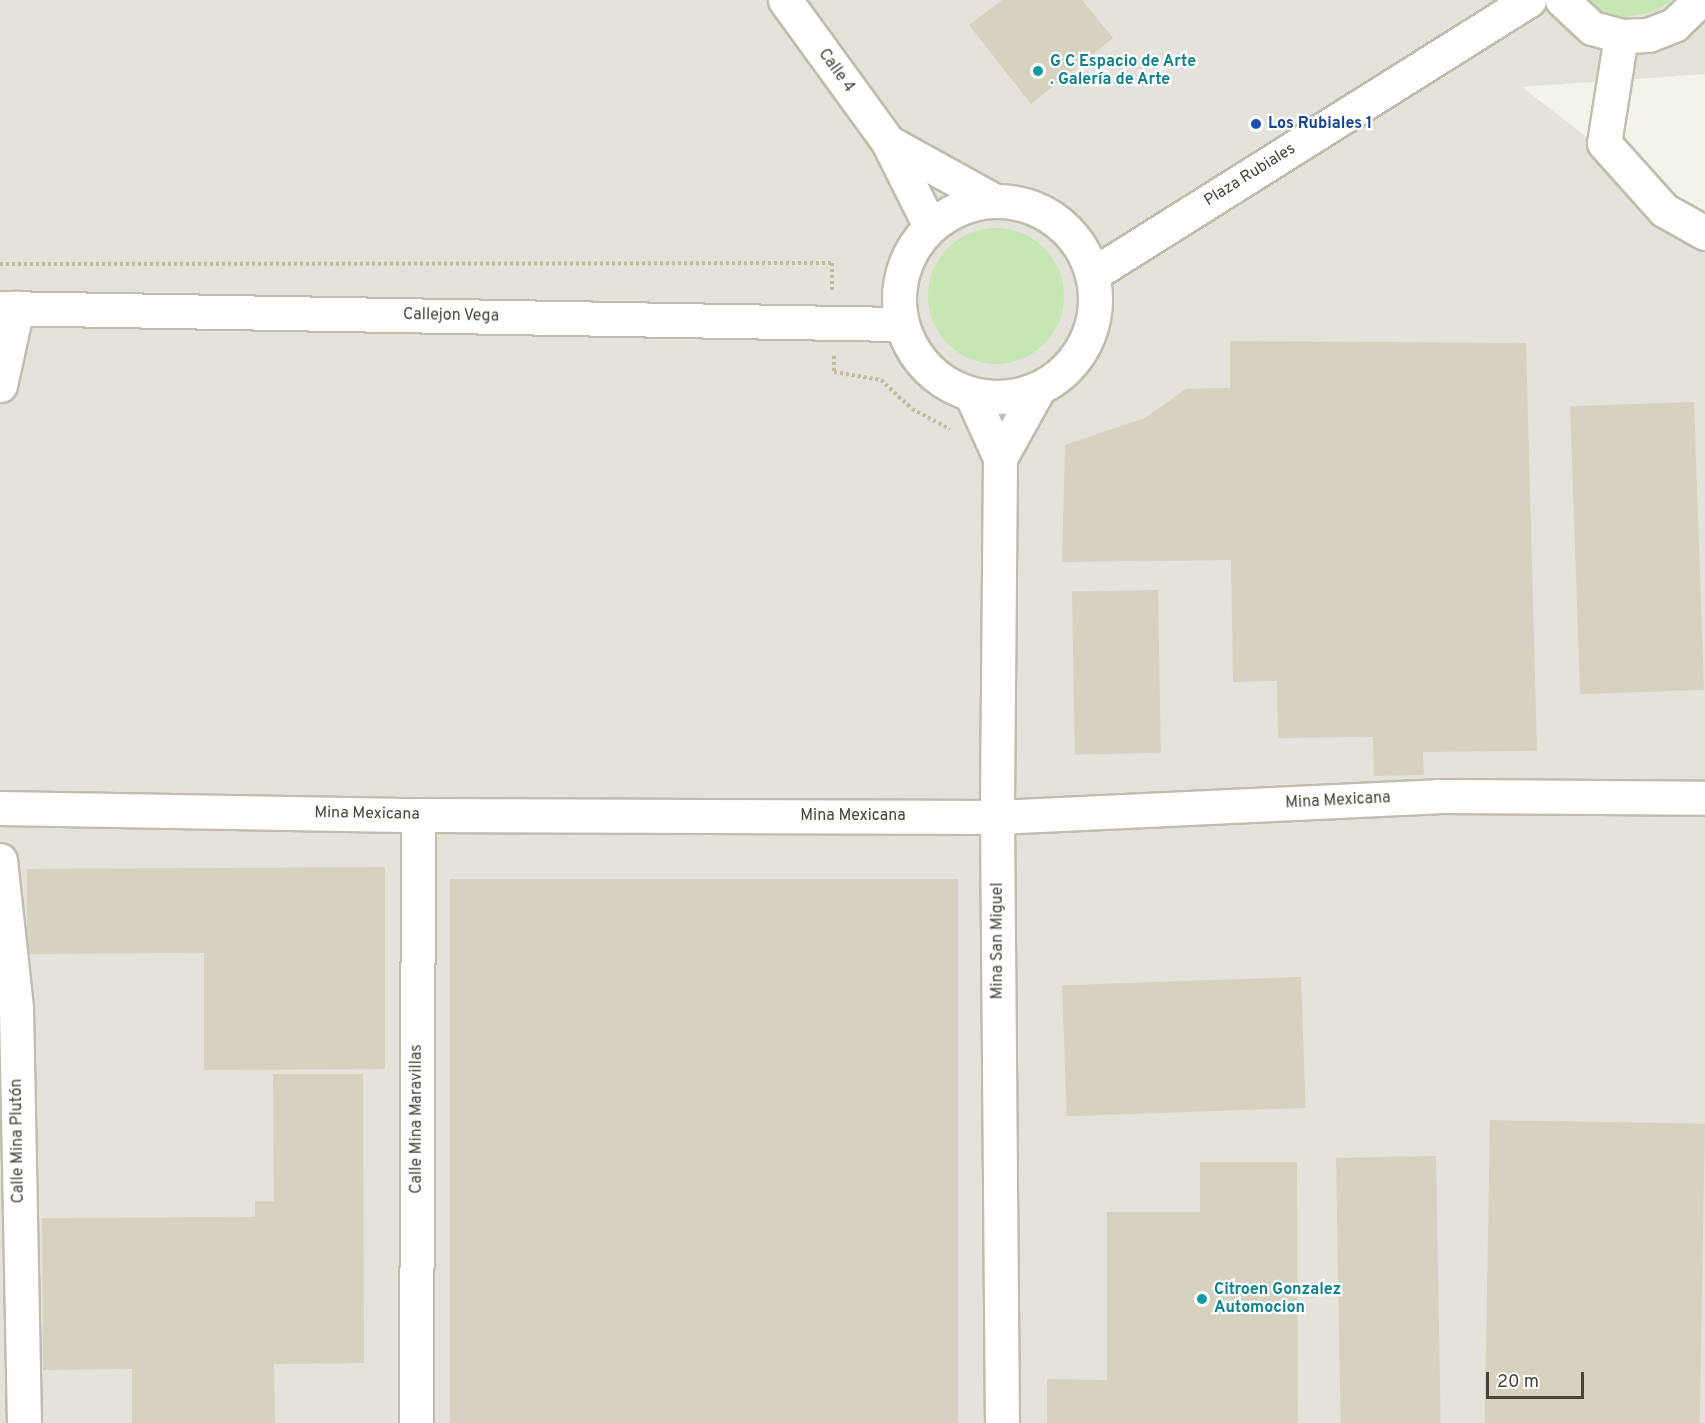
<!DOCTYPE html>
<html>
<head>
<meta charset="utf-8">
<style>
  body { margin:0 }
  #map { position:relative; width:1705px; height:1423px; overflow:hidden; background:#f4f3ea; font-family:Overpass,sans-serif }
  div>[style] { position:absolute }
  .industrial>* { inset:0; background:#e4e2db }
  .green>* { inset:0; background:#c5e7b4 }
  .round { border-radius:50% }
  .building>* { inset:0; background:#d6d2bf; transform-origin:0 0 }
  .path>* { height:4px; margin-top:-2px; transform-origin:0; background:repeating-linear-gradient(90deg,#c1bc9e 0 3px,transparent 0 6px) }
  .roads { filter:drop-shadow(2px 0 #c0bdac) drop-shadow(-2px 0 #c0bdac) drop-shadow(0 2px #c0bdac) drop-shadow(0 -2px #c0bdac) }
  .minor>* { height:33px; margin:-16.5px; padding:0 16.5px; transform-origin:16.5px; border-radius:16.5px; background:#fff }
  .tertiary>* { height:33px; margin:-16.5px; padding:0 16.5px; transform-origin:16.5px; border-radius:16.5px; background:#fff }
  .tertiary>.ring { margin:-16.5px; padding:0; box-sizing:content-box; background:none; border:33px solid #fff; border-radius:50% }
  .dots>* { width:16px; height:16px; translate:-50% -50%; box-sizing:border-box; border:3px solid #fff; border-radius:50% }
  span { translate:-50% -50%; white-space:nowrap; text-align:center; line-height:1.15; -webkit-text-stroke:4.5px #fff; paint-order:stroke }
  .culture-label { font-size:16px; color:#0d838f; font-weight:700 }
  .left { translate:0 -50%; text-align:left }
  .street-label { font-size:16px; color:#484538 }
  .transit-label { font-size:16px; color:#164399; font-weight:700 }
  .scale { position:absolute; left:1486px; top:1372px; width:98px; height:27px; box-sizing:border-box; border:3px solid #484538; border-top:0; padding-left:8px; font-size:18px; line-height:21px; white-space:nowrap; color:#484538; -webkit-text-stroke:4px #fff; paint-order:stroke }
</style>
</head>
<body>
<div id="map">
  <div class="industrial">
    <div style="clip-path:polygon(0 0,1705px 0,1705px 74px,1522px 87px,1705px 229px,1705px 1423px,0 1423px)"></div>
  </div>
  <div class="green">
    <div style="clip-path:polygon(1585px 0,1672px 0,1653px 12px,1624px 17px,1602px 11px)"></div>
    <div class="round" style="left:928px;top:228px;width:136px;height:136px"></div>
  </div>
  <div class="building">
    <div style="clip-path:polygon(1002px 0,1082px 0,1113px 38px,1031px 104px,969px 25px)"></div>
    <div style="clip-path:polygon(1230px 341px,1526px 343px,1537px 751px,1423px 752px,1424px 775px,1374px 776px,1373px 737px,1278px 738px,1277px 681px,1233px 682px,1231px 560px,1062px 562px,1065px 445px,1145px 418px,1186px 389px,1230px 388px)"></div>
    <div style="left:1694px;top:402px;width:288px;height:124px;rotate:88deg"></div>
    <div style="left:1158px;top:590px;width:163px;height:86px;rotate:89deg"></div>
    <div style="clip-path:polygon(385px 867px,385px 1069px,204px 1070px,204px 953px,27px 954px,27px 869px)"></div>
    <div style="left:958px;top:879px;width:544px;height:508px;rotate:90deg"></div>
    <div style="left:1301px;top:977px;width:131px;height:239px;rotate:88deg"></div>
    <div style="clip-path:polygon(273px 1074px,363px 1074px,364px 1363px,274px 1364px,275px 1423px,132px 1423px,132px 1369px,43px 1370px,42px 1218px,255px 1217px,255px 1201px,274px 1201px)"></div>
    <div style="left:1490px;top:1120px;width:215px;height:303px;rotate:1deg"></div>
    <div style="left:1436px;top:1156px;width:267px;height:100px;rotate:89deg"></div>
    <div style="clip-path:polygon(1200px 1162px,1297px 1162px,1298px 1423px,1047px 1423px,1047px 1379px,1107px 1380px,1107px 1212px,1200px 1212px)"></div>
  </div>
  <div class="path">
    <div style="left:0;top:264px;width:832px;rotate:-0.07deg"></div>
    <div style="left:832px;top:263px;width:29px;rotate:90deg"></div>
    <div style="left:834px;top:356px;width:16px;rotate:90deg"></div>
    <div style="left:834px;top:372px;width:48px;rotate:9.7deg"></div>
    <div style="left:881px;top:380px;width:42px;rotate:43.1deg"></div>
    <div style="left:912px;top:409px;width:43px;rotate:27.8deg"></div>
  </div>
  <div class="roads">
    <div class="minor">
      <div style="left:785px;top:0;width:175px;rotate:54deg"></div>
      <div style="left:888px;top:142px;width:94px;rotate:63.4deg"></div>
      <div style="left:1621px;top:36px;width:108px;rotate:99deg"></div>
      <div style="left:1604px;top:143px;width:90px;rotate:48.2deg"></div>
      <div style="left:1664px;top:210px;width:47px;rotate:29.3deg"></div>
      <div style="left:888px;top:142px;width:120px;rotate:28.9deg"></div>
      <div style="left:0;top:385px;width:79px;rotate:-77.6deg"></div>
      <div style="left:971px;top:394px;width:70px;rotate:65.6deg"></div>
      <div style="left:1000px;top:458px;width:359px;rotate:90.5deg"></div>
      <div style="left:997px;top:817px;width:606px;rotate:89.53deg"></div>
      <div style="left:1000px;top:458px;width:80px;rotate:-60.9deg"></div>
      <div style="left:0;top:808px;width:418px;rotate:1deg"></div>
      <div style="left:418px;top:815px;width:579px;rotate:0.2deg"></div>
      <div style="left:997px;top:817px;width:441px;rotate:-2.7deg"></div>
      <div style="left:1438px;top:796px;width:267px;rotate:0.4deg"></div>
      <div style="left:0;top:860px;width:149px;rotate:83.8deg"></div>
      <div style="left:16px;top:1008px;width:415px;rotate:88.9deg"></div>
      <div style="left:416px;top:1423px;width:608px;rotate:-89.81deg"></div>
    </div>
    <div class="tertiary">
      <div style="left:1562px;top:0;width:41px;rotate:43deg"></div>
      <div style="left:1592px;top:28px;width:30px;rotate:15deg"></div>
      <div style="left:1621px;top:36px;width:27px;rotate:-2deg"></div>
      <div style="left:1648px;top:35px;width:28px;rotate:-21deg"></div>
      <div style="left:1674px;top:25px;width:36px;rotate:-44deg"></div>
      <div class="ring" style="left:899px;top:201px;width:163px;height:163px"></div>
      <div style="left:1093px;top:274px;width:515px;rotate:-32.15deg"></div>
      <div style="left:0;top:308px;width:901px;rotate:1.02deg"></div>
    </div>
  </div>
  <div class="dots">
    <div style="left:1038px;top:71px;background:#0f9aa8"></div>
    <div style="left:1256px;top:124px;background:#1a4fb4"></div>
    <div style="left:1202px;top:1299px;background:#0f9aa8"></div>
  </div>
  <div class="culture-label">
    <span class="left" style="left:1050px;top:71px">G C Espacio de Arte<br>. Galería de Arte</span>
    <span class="left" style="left:1214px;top:1299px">Citroen Gonzalez<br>Automocion</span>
  </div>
  <div class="street-label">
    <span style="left:836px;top:71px;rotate:54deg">Calle 4</span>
    <span style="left:1250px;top:175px;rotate:-32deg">Plaza Rubiales</span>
    <span style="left:451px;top:316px;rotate:1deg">Callejon Vega</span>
    <span style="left:1338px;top:801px;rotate:-3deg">Mina Mexicana</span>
    <span style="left:367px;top:814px;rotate:1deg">Mina Mexicana</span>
    <span style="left:853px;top:816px">Mina Mexicana</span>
    <span style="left:998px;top:941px;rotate:-90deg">Mina San Miguel</span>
    <span style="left:417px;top:1119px;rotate:-90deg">Calle Mina Maravillas</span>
    <span style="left:18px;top:1141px;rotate:-91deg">Calle Mina Plutón</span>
  </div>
  <div class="transit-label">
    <span class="left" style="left:1268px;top:124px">Los Rubiales 1</span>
  </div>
  <div class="scale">20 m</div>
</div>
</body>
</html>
